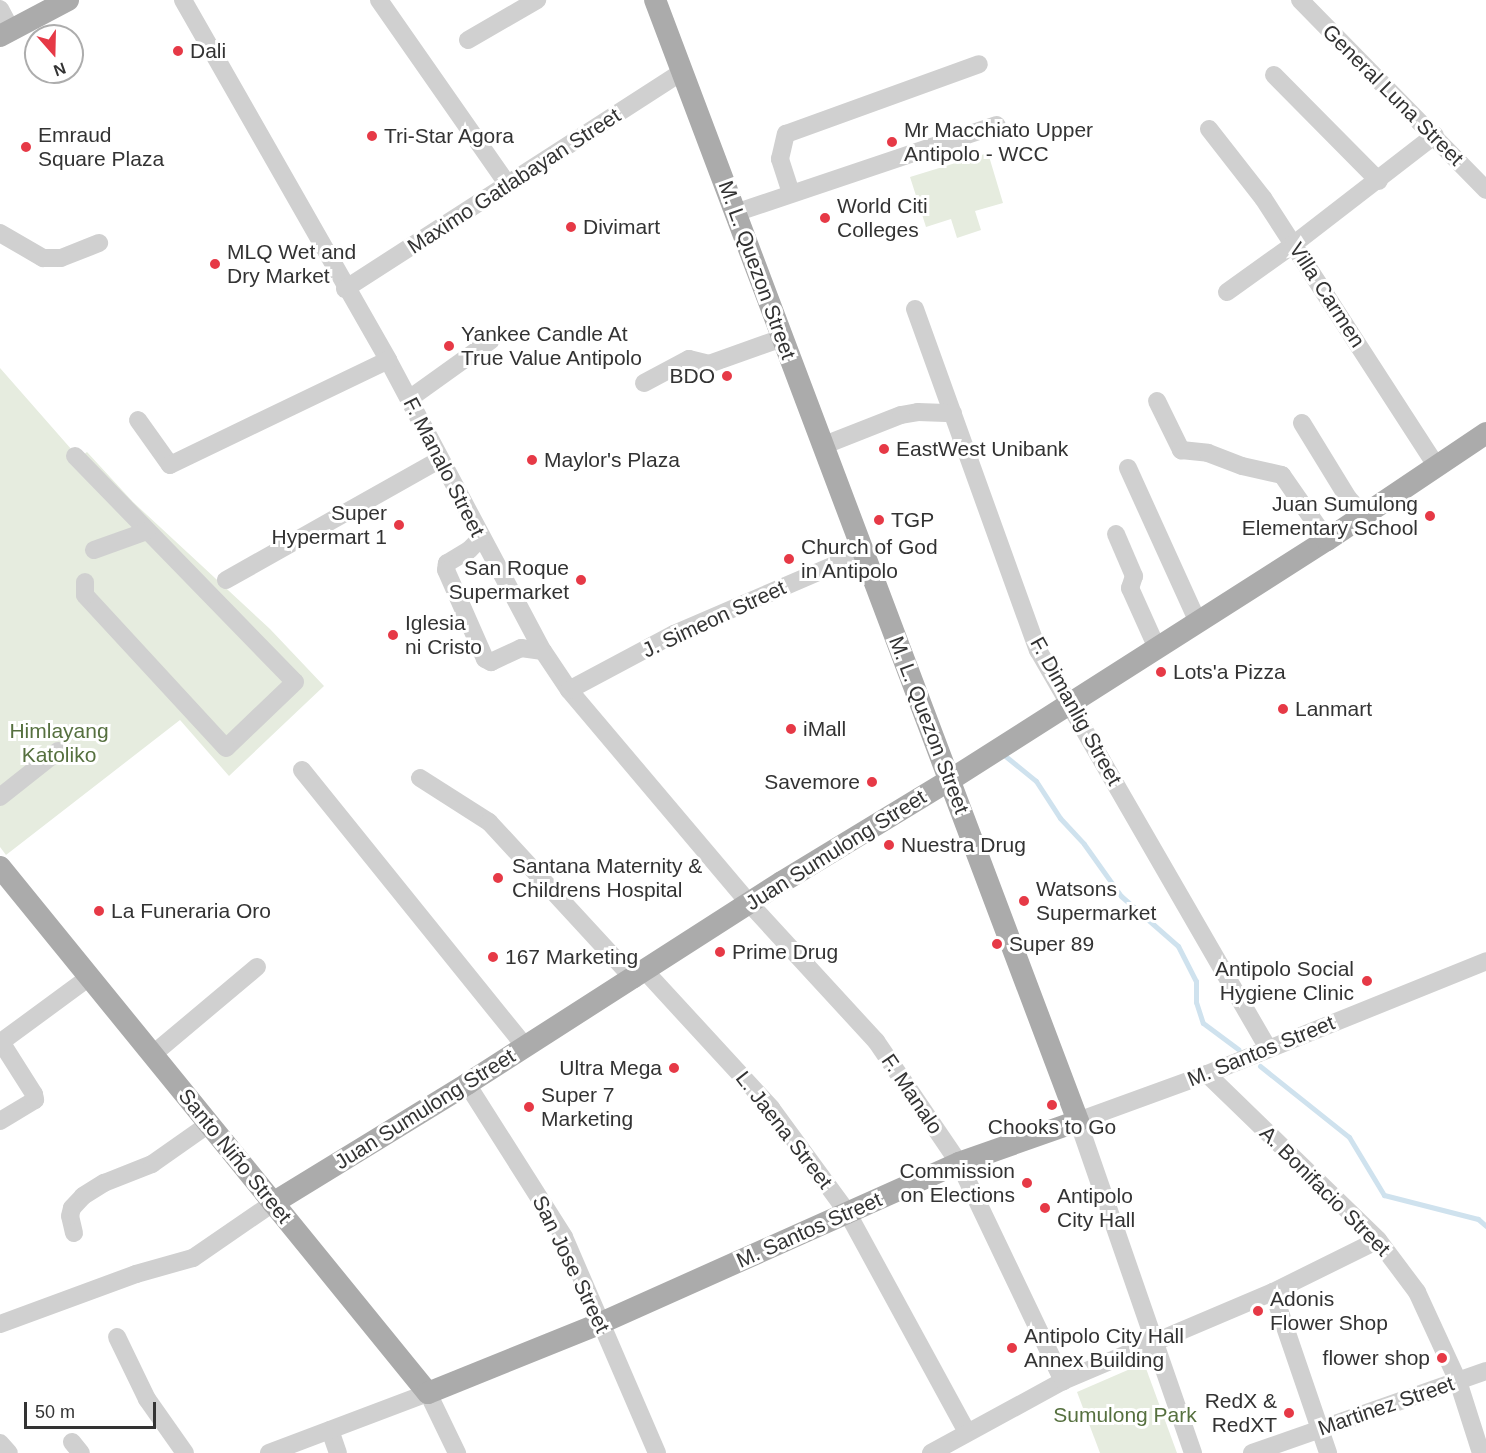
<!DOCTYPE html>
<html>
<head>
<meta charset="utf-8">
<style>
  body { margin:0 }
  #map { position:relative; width:1486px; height:1453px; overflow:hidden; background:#fff; font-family:Arial,sans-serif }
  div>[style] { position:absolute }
  .green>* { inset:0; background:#e6ecdf }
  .stream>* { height:5px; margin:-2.5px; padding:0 2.5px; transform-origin:2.5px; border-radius:2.5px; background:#cfe2ee }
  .minor>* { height:18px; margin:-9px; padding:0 9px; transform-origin:9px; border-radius:9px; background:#d0d0d0 }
  .major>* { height:22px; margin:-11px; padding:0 11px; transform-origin:11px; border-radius:11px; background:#ababab }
  .dots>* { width:16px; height:16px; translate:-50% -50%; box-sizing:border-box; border:3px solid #fff; border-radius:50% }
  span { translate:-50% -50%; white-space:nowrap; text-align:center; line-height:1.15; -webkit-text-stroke:6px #fff; paint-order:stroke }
  .poi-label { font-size:21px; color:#333 }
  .left { translate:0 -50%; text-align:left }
  .right { translate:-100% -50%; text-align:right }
  .street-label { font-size:21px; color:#333 }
  .park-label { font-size:21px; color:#56703f }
  .north { position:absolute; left:24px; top:24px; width:60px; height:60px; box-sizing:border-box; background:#fff; border:2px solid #adadad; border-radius:50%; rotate:160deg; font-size:16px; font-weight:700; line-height:24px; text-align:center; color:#333 }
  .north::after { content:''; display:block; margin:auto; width:21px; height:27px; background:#e63946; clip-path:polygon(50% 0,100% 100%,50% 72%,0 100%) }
  .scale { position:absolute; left:24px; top:1402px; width:132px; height:27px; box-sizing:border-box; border:3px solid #333; border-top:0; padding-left:8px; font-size:18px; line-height:21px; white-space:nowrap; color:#333; -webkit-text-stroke:4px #fff; paint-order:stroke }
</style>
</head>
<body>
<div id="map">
  <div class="green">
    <div style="clip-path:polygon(988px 153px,1003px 203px,975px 211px,981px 230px,957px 238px,951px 219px,926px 227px,910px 177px)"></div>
    <div style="clip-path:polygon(0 368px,79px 458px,87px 452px,133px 502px,270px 629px,324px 686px,229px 776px,180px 720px,6px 855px,0 847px)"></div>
    <div style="clip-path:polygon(1144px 1363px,1177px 1453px,1100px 1453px,1077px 1392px)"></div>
  </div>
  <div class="stream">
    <div style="left:1004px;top:755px;width:41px;rotate:39.1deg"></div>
    <div style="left:1036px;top:781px;width:44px;rotate:57deg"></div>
    <div style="left:1060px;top:818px;width:35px;rotate:47deg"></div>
    <div style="left:1084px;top:844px;width:64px;rotate:54.6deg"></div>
    <div style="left:1121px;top:896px;width:76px;rotate:41.3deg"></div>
    <div style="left:1178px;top:946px;width:39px;rotate:63deg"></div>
    <div style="left:1196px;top:981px;width:21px;rotate:90deg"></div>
    <div style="left:1196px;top:1002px;width:22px;rotate:72deg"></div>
    <div style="left:1203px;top:1023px;width:44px;rotate:36.6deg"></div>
    <div style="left:1260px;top:1066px;width:114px;rotate:38.6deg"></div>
    <div style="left:1349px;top:1137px;width:68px;rotate:58.9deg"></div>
    <div style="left:1384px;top:1195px;width:97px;rotate:14.3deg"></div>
    <div style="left:1478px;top:1219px;width:11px;rotate:41deg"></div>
  </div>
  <div class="minor">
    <div style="left:183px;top:0;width:414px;rotate:60.3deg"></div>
    <div style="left:388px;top:360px;width:330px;rotate:62deg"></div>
    <div style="left:543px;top:651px;width:47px;rotate:56.3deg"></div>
    <div style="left:569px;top:690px;width:279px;rotate:49.8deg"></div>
    <div style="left:749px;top:903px;width:188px;rotate:47.4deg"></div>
    <div style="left:876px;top:1041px;width:148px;rotate:55.8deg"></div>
    <div style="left:959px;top:1163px;width:242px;rotate:64.5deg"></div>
    <div style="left:379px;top:0;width:226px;rotate:55.1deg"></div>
    <div style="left:1300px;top:0;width:266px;rotate:45.6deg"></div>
    <div style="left:0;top:9px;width:24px;rotate:62deg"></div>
    <div style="left:468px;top:40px;width:80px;rotate:-30.1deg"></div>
    <div style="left:1274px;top:75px;width:149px;rotate:45.3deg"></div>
    <div style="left:1209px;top:129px;width:88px;rotate:52deg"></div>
    <div style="left:1263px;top:198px;width:320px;rotate:57.1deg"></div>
    <div style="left:791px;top:193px;width:36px;rotate:-108deg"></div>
    <div style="left:780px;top:159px;width:26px;rotate:-77deg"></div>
    <div style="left:786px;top:134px;width:205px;rotate:-19.9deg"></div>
    <div style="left:735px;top:213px;width:276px;rotate:-18.6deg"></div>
    <div style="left:0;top:233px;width:50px;rotate:30.2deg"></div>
    <div style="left:43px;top:258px;width:18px"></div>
    <div style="left:61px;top:258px;width:41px;rotate:-21.5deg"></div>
    <div style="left:345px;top:289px;width:401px;rotate:-32.8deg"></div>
    <div style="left:1227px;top:292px;width:82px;rotate:-35.6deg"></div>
    <div style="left:1294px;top:244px;width:178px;rotate:-37.7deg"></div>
    <div style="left:915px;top:309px;width:363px;rotate:70.2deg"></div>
    <div style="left:1038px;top:650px;width:460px;rotate:60deg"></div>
    <div style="left:644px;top:383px;width:51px;rotate:-28.1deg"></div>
    <div style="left:689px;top:359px;width:21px;rotate:14deg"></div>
    <div style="left:709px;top:364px;width:77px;rotate:-19.6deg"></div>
    <div style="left:409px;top:399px;width:100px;rotate:-35.6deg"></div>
    <div style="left:1157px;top:401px;width:55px;rotate:63.9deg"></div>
    <div style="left:1181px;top:450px;width:27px;rotate:6deg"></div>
    <div style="left:1208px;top:453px;width:36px;rotate:21deg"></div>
    <div style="left:1242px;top:466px;width:41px;rotate:12.7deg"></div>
    <div style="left:1282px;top:475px;width:79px;rotate:55.3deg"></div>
    <div style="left:138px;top:420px;width:55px;rotate:54.6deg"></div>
    <div style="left:170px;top:465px;width:242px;rotate:-25.7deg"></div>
    <div style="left:1302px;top:423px;width:88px;rotate:58.5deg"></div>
    <div style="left:1348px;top:498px;width:24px;rotate:48deg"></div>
    <div style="left:822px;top:446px;width:85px;rotate:-21.4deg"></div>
    <div style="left:901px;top:415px;width:17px;rotate:-10deg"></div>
    <div style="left:918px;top:412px;width:35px;rotate:2deg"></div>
    <div style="left:75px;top:456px;width:315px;rotate:45.8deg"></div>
    <div style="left:295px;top:682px;width:95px;rotate:136.3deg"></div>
    <div style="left:226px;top:748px;width:208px;rotate:-132.7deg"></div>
    <div style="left:85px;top:595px;width:13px;rotate:-90deg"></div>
    <div style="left:1128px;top:468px;width:169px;rotate:65.6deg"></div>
    <div style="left:1116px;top:534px;width:46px;rotate:66.8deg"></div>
    <div style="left:1134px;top:576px;width:13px;rotate:108deg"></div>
    <div style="left:1130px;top:588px;width:66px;rotate:65.8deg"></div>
    <div style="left:481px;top:538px;width:17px;rotate:135deg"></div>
    <div style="left:469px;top:550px;width:26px;rotate:149deg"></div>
    <div style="left:447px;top:563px;width:7px;rotate:98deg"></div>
    <div style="left:446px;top:570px;width:97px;rotate:66.3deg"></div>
    <div style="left:485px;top:659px;width:7px;rotate:27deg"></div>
    <div style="left:491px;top:662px;width:33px;rotate:-25deg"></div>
    <div style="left:521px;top:648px;width:22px;rotate:8deg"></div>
    <div style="left:94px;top:550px;width:56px;rotate:-19.7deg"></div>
    <div style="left:226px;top:580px;width:244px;rotate:-29.4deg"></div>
    <div style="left:569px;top:690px;width:119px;rotate:-28.1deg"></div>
    <div style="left:674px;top:634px;width:205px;rotate:-23.3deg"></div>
    <div style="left:302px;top:770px;width:355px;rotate:51.1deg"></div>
    <div style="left:420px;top:778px;width:82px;rotate:32.5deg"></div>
    <div style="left:489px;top:822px;width:214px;rotate:47.3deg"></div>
    <div style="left:0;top:797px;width:74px;rotate:-38.4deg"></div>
    <div style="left:646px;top:972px;width:185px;rotate:47.4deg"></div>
    <div style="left:771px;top:1108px;width:129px;rotate:53.8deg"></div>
    <div style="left:847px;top:1212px;width:251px;rotate:61.4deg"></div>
    <div style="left:152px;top:1055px;width:137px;rotate:-40deg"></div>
    <div style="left:1207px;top:1074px;width:238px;rotate:44.1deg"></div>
    <div style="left:1378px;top:1240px;width:65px;rotate:53.1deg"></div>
    <div style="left:1417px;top:1292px;width:98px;rotate:65.3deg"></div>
    <div style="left:1458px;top:1381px;width:76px;rotate:72.3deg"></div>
    <div style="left:467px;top:1084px;width:181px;rotate:57.6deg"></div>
    <div style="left:564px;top:1237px;width:235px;rotate:66.7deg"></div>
    <div style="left:0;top:1121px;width:41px;rotate:-31deg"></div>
    <div style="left:35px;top:1100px;width:6px;rotate:-99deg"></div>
    <div style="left:34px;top:1094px;width:62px;rotate:-122.4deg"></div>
    <div style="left:1px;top:1042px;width:108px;rotate:-36.3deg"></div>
    <div style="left:74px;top:1233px;width:17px;rotate:-103deg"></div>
    <div style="left:70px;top:1216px;width:8px;rotate:-76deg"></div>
    <div style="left:72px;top:1208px;width:16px;rotate:-47deg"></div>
    <div style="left:83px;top:1196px;width:25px;rotate:-32deg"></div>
    <div style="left:104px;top:1183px;width:52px;rotate:-21.6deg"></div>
    <div style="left:152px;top:1164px;width:70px;rotate:-35.1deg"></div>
    <div style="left:1273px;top:1292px;width:170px;rotate:71.1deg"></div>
    <div style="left:0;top:1324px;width:145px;rotate:-20.2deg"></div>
    <div style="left:136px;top:1274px;width:59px;rotate:-15.7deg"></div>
    <div style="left:193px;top:1258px;width:97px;rotate:-34.5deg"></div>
    <div style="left:117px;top:1337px;width:69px;rotate:64.2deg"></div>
    <div style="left:147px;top:1399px;width:66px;rotate:54.9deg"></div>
    <div style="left:330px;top:1430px;width:24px;rotate:71deg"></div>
    <div style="left:72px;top:1442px;width:14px;rotate:51deg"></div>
    <div style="left:0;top:1443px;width:13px;rotate:48deg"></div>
    <div style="left:269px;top:1453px;width:170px;rotate:-20.7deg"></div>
    <div style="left:428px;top:1393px;width:67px;rotate:64.2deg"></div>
    <div style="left:931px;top:1453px;width:150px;rotate:-28.6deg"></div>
    <div style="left:1063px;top:1381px;width:228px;rotate:-23deg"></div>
    <div style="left:1273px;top:1292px;width:117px;rotate:-26.3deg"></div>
    <div style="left:1193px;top:1453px;width:351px;rotate:-109.1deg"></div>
    <div style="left:1078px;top:1121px;width:137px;rotate:-20deg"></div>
    <div style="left:1207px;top:1074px;width:301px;rotate:-22deg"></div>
    <div style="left:1252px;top:1453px;width:248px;rotate:-19.3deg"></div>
  </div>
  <div class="major">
    <div style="left:0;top:36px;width:77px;rotate:-27.9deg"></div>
    <div style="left:0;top:867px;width:678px;rotate:50.87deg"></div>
    <div style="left:428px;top:1393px;width:187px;rotate:-22deg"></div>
    <div style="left:601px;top:1323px;width:392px;rotate:-24.1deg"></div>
    <div style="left:959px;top:1163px;width:126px;rotate:-19.4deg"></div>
    <div style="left:1078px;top:1121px;width:1198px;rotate:-110.67deg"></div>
    <div style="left:273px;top:1203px;width:228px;rotate:-31.5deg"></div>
    <div style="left:467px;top:1084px;width:374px;rotate:-32.7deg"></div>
    <div style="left:782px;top:882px;width:197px;rotate:-31.3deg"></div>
    <div style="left:950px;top:780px;width:447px;rotate:-32.5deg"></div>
    <div style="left:1327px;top:540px;width:192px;rotate:-33.9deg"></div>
  </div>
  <div class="dots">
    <div style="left:178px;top:51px;background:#e63946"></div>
    <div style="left:372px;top:136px;background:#e63946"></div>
    <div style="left:892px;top:142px;background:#e63946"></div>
    <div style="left:26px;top:147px;background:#e63946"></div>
    <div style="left:825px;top:218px;background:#e63946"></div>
    <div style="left:571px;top:227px;background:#e63946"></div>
    <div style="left:215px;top:264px;background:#e63946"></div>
    <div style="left:449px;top:346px;background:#e63946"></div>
    <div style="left:727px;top:376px;background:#e63946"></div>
    <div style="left:884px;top:449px;background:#e63946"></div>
    <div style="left:532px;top:460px;background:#e63946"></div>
    <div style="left:1430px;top:516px;background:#e63946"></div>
    <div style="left:879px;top:520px;background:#e63946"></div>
    <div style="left:399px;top:525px;background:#e63946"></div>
    <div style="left:789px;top:559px;background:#e63946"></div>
    <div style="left:581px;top:580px;background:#e63946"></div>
    <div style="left:393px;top:635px;background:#e63946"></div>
    <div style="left:1161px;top:672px;background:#e63946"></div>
    <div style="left:1283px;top:709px;background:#e63946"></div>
    <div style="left:791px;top:729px;background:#e63946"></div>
    <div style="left:872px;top:782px;background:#e63946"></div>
    <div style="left:889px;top:845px;background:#e63946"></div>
    <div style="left:498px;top:878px;background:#e63946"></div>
    <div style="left:1024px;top:901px;background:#e63946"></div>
    <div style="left:99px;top:911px;background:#e63946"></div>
    <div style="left:997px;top:944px;background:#e63946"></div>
    <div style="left:720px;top:952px;background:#e63946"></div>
    <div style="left:493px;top:957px;background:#e63946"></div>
    <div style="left:1367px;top:981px;background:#e63946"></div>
    <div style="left:674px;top:1068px;background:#e63946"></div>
    <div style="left:1052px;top:1105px;background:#e63946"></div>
    <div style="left:529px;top:1107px;background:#e63946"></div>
    <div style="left:1027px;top:1183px;background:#e63946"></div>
    <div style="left:1045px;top:1208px;background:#e63946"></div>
    <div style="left:1258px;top:1311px;background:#e63946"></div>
    <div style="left:1012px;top:1348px;background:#e63946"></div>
    <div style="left:1442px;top:1358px;background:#e63946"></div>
    <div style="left:1289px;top:1413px;background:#e63946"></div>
  </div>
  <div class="poi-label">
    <span class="left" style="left:190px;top:51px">Dali</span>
    <span class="left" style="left:904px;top:142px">Mr Macchiato Upper<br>Antipolo - WCC</span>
    <span class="left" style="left:38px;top:147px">Emraud<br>Square Plaza</span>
    <span class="left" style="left:384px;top:136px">Tri-Star Agora</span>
    <span class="left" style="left:837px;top:218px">World Citi<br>Colleges</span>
    <span class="left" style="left:583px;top:227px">Divimart</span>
    <span class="left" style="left:227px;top:264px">MLQ Wet and<br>Dry Market</span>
    <span class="left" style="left:461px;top:346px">Yankee Candle At<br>True Value Antipolo</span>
    <span class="right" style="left:715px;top:376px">BDO</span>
    <span class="left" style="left:896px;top:449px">EastWest Unibank</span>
    <span class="left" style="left:544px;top:460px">Maylor's Plaza</span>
    <span class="right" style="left:1418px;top:516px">Juan Sumulong<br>Elementary School</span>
    <span class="right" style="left:387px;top:525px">Super<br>Hypermart 1</span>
    <span class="left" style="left:891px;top:520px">TGP</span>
    <span class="left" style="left:801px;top:559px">Church of God<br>in Antipolo</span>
    <span class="right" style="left:569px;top:580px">San Roque<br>Supermarket</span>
    <span class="left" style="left:405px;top:635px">Iglesia<br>ni Cristo</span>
    <span class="left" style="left:1173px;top:672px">Lots'a Pizza</span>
    <span class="left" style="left:1295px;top:709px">Lanmart</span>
    <span class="left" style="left:803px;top:729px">iMall</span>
    <span class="right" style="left:860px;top:782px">Savemore</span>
    <span class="left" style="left:901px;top:845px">Nuestra Drug</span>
    <span class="left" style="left:512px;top:878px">Santana Maternity &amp;<br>Childrens Hospital</span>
    <span class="left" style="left:1036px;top:901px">Watsons<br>Supermarket</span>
    <span class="left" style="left:111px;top:911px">La Funeraria Oro</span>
    <span class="left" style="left:1009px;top:944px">Super 89</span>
    <span class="left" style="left:732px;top:952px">Prime Drug</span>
    <span class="left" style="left:505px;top:957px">167 Marketing</span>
    <span class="right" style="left:1354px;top:981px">Antipolo Social<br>Hygiene Clinic</span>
    <span class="right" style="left:662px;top:1068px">Ultra Mega</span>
    <span class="left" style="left:541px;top:1107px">Super 7<br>Marketing</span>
    <span style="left:1052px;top:1127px">Chooks to Go</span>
    <span class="right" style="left:1015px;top:1183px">Commission<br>on Elections</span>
    <span class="left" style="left:1057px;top:1208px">Antipolo<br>City Hall</span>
    <span class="left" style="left:1270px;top:1311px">Adonis<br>Flower Shop</span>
    <span class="left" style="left:1024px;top:1348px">Antipolo City Hall<br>Annex Building</span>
    <span class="right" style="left:1430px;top:1358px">flower shop</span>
    <span class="right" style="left:1277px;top:1413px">RedX &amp;<br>RedXT</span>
  </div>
  <div class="street-label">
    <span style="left:1393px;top:95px;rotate:45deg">General Luna Street</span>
    <span style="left:514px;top:181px;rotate:-33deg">Maximo Gatlabayan Street</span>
    <span style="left:757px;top:270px;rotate:70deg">M. L. Quezon Street</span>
    <span style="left:1327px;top:295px;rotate:57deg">Villa Carmen</span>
    <span style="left:444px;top:467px;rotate:63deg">F. Manalo Street</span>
    <span style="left:714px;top:619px;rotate:-25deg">J. Simeon Street</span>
    <span style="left:1076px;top:711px;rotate:61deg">F. Dimanlig Street</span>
    <span style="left:929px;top:725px;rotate:69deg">M. L. Quezon Street</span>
    <span style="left:836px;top:850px;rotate:-32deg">Juan Sumulong Street</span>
    <span style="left:1261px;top:1051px;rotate:-22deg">M. Santos Street</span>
    <span style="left:912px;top:1094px;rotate:56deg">F. Manalo</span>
    <span style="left:425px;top:1109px;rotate:-32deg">Juan Sumulong Street</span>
    <span style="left:784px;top:1130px;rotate:52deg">L. Jaena Street</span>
    <span style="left:235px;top:1156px;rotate:51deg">Santo Niño Street</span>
    <span style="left:1325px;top:1191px;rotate:45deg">A. Bonifacio Street</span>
    <span style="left:809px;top:1230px;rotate:-24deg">M. Santos Street</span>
    <span style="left:571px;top:1264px;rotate:64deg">San Jose Street</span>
    <span style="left:1386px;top:1406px;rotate:-19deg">Martinez Street</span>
  </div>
  <div class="park-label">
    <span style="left:59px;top:743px">Himlayang<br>Katoliko</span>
    <span style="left:1125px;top:1415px">Sumulong Park</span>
  </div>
  <div class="north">N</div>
  <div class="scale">50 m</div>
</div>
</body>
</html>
